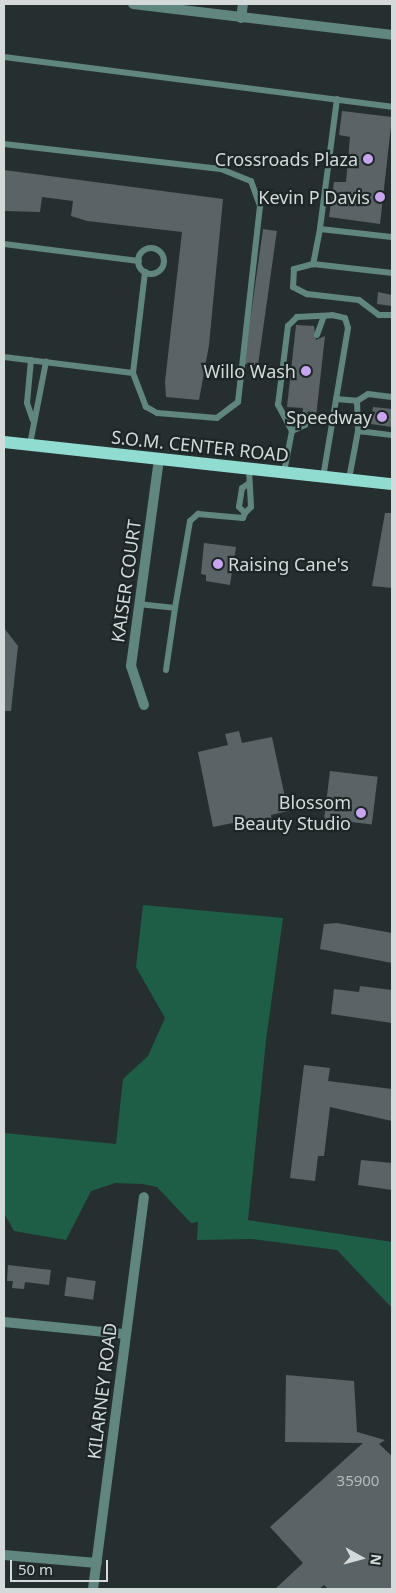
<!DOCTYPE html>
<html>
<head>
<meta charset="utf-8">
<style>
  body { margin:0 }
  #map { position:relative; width:396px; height:1593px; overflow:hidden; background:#262f30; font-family:"Noto Sans",sans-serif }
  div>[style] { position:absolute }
  .green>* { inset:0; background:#1e5e46 }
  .building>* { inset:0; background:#5a6366; transform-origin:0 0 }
  .service>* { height:6px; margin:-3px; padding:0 3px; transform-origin:3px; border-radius:3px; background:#61857f }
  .service>.ring { margin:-3px; padding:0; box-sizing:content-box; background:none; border:6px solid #61857f; border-radius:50% }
  .minor>* { height:10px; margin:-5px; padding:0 5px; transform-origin:5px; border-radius:5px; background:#61857f }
  .primary>* { height:12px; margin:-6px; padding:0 6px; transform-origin:6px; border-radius:6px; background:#91dcd1 }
  .dots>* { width:14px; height:14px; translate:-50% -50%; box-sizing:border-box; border:2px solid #1d2626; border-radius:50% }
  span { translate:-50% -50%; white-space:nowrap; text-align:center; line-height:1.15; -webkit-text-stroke:4.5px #1d2626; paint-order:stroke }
  .number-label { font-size:15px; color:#b6bcbd }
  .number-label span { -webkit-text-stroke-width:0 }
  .poi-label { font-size:18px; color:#d4dada }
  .right { translate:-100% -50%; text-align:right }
  .left { translate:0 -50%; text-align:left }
  .street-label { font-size:18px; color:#d4dada }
  .frame { position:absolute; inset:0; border:5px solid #d4dada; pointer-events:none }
  .north { position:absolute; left:336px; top:1533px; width:50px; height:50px; -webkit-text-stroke:4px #1d2626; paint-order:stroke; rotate:97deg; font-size:14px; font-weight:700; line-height:20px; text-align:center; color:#d4dada }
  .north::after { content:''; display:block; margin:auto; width:18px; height:22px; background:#d4dada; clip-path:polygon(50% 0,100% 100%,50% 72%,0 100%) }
  .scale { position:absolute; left:10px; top:1560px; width:98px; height:22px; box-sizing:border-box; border:2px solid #d4dada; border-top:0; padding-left:6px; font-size:15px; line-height:18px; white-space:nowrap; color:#d4dada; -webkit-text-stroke:4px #1d2626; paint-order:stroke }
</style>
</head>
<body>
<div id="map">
  <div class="green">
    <div style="clip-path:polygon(143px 905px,283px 918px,266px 1040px,248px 1220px,392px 1242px,392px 1308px,337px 1250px,252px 1239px,197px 1240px,198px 1222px,191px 1223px,157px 1187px,143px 1184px,115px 1183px,91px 1191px,66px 1240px,14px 1231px,4px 1213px,4px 1133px,116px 1144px,123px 1079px,148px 1056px,165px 1018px,136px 967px)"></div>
  </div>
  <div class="building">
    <div style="clip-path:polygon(342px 111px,392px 117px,380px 224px,329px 217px,334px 182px,346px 182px,350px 137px,339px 135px)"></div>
    <div style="clip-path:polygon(4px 170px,223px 199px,209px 345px,199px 400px,166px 397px,165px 382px,182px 232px,87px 221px,71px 216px,73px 201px,42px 197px,40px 212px,4px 211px)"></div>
    <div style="left:263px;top:229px;width:14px;height:136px;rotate:8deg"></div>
    <div style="clip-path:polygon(378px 292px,392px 295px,392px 306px,377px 304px)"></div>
    <div style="clip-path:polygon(296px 325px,314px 326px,316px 340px,325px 336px,316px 417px,309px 411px,302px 416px,303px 408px,287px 407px)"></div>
    <div style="clip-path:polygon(373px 407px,392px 409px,392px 427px,371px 424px)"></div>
    <div style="clip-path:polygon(385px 513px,392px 513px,392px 588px,372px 586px)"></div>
    <div style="clip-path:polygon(204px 543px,236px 547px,230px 585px,206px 581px,206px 575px,201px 574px)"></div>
    <div style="clip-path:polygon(4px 628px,18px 646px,11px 711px,4px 711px)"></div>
    <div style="clip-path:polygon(239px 731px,242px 743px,272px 737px,288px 811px,271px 815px,272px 822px,259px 823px,257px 818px,213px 827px,198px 752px,228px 745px,225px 734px)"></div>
    <div style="left:330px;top:771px;width:48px;height:48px;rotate:7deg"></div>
    <div style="clip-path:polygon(337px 923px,392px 933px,392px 963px,320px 949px,324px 924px)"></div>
    <div style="clip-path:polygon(360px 986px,392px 990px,392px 1023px,331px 1014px,334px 989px,359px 992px)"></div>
    <div style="clip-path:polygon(304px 1065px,330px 1068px,328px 1081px,392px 1089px,392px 1121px,330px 1107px,324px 1156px,318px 1156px,315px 1181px,290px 1178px)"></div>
    <div style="clip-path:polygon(361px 1160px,392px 1163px,392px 1190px,358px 1185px)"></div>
    <div style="clip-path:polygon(8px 1265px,51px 1270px,49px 1285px,25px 1282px,24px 1289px,12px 1288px,13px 1281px,7px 1281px)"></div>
    <div style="left:67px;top:1277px;width:29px;height:19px;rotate:8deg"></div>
    <div style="clip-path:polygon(286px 1375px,354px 1381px,357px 1432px,385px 1440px,379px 1444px,392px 1456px,392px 1589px,328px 1589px,324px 1585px,319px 1589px,275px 1589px,303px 1563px,270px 1527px,363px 1443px,285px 1442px)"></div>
  </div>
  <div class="service">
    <div style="left:4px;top:57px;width:391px;rotate:7.3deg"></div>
    <div style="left:337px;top:99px;width:131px;rotate:97.5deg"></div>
    <div style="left:320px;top:229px;width:72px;rotate:6.3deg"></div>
    <div style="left:4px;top:144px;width:218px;rotate:6.6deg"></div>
    <div style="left:221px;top:169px;width:32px;rotate:22deg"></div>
    <div style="left:251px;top:181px;width:27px;rotate:70deg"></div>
    <div style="left:260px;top:206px;width:197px;rotate:96.4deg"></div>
    <div style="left:238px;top:402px;width:26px;rotate:143deg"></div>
    <div style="left:217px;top:418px;width:60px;rotate:-175.2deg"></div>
    <div style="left:157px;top:413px;width:13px;rotate:-151deg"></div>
    <div style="left:146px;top:407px;width:36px;rotate:-111deg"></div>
    <div style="left:320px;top:229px;width:36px;rotate:101deg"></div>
    <div style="left:313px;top:264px;width:80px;rotate:6.5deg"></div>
    <div style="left:4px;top:244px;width:136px;rotate:7.2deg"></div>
    <div class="ring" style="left:138px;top:248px;width:20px;height:20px"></div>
    <div style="left:313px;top:264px;width:20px;rotate:165deg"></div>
    <div style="left:294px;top:269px;width:18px;rotate:93deg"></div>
    <div style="left:293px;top:287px;width:16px;rotate:27deg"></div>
    <div style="left:307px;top:294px;width:52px;rotate:6.6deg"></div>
    <div style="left:359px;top:300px;width:25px;rotate:37deg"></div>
    <div style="left:379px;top:315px;width:13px"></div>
    <div style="left:317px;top:335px;width:20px;rotate:-70deg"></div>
    <div style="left:4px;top:357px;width:130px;rotate:7.1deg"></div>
    <div style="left:133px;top:373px;width:102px;rotate:-83.2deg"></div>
    <div style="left:31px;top:360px;width:43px;rotate:95.3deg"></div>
    <div style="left:27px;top:403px;width:18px;rotate:71deg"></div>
    <div style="left:336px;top:399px;width:21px;rotate:5deg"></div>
    <div style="left:357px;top:401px;width:30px;rotate:88deg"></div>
    <div style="left:357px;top:401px;width:13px;rotate:-32deg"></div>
    <div style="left:368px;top:394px;width:24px;rotate:7deg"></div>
    <div style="left:292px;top:431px;width:14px;rotate:-25deg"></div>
    <div style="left:305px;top:425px;width:9px;rotate:-72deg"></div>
    <div style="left:30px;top:444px;width:84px;rotate:-79deg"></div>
    <div style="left:284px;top:472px;width:42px;rotate:-79deg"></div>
    <div style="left:292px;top:431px;width:30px;rotate:-118deg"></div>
    <div style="left:278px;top:405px;width:80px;rotate:-82.8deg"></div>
    <div style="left:288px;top:326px;width:13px;rotate:-45deg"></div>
    <div style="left:297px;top:317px;width:35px;rotate:-3deg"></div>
    <div style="left:332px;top:315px;width:13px;rotate:13deg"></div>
    <div style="left:345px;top:318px;width:10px;rotate:73deg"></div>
    <div style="left:348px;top:328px;width:151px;rotate:99.5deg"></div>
    <div style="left:349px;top:479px;width:49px;rotate:-79.4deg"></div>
    <div style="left:358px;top:431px;width:34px;rotate:7deg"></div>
    <div style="left:248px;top:484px;width:7px;rotate:146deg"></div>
    <div style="left:242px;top:488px;width:19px;rotate:99deg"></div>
    <div style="left:239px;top:507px;width:8px;rotate:45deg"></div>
    <div style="left:245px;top:513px;width:8px;rotate:-45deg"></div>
    <div style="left:251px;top:507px;width:38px;rotate:-93deg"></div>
    <div style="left:138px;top:604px;width:37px;rotate:6deg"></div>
    <div style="left:175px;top:608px;width:88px;rotate:-80.2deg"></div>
    <div style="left:190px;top:521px;width:11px;rotate:-41deg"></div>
    <div style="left:198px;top:514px;width:45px;rotate:5.1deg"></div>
    <div style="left:243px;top:518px;width:5px;rotate:-68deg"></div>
    <div style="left:166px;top:670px;width:63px;rotate:-81.7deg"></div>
  </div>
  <div class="minor">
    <div style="left:133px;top:4px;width:261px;rotate:6.8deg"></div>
    <div style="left:241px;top:18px;width:14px;rotate:-82deg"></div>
    <div style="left:144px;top:705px;width:41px;rotate:-108.4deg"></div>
    <div style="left:131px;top:666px;width:209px;rotate:-82.3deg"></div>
    <div style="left:4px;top:1322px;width:122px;rotate:5.7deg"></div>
    <div style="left:4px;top:1555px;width:93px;rotate:4.9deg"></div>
    <div style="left:93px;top:1589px;width:395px;rotate:-82.6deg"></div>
  </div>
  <div class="primary">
    <div style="left:4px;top:442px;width:390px;rotate:6.2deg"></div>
  </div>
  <div class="dots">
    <div style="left:368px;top:159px;background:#c8a6ef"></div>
    <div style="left:380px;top:197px;background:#c8a6ef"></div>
    <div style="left:306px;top:371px;background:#c8a6ef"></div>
    <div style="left:382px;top:417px;background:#c8a6ef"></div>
    <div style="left:218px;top:564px;background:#c8a6ef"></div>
    <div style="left:361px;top:813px;background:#c8a6ef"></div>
  </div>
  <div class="number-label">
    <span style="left:358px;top:1481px">35900</span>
  </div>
  <div class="poi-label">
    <span class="right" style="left:358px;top:159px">Crossroads Plaza</span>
    <span class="right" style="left:370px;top:197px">Kevin P Davis</span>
    <span class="right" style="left:296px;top:371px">Willo Wash</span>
    <span class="right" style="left:372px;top:417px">Speedway</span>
    <span class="left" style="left:228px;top:564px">Raising Cane's</span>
    <span class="right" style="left:351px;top:813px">Blossom<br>Beauty Studio</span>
  </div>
  <div class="street-label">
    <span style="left:200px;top:446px;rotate:6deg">S.O.M. CENTER ROAD</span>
    <span style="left:126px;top:581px;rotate:-82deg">KAISER COURT</span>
    <span style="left:102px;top:1391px;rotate:-83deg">KILARNEY ROAD</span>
  </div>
  <div class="frame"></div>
  <div class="north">N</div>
  <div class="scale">50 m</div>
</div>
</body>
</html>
